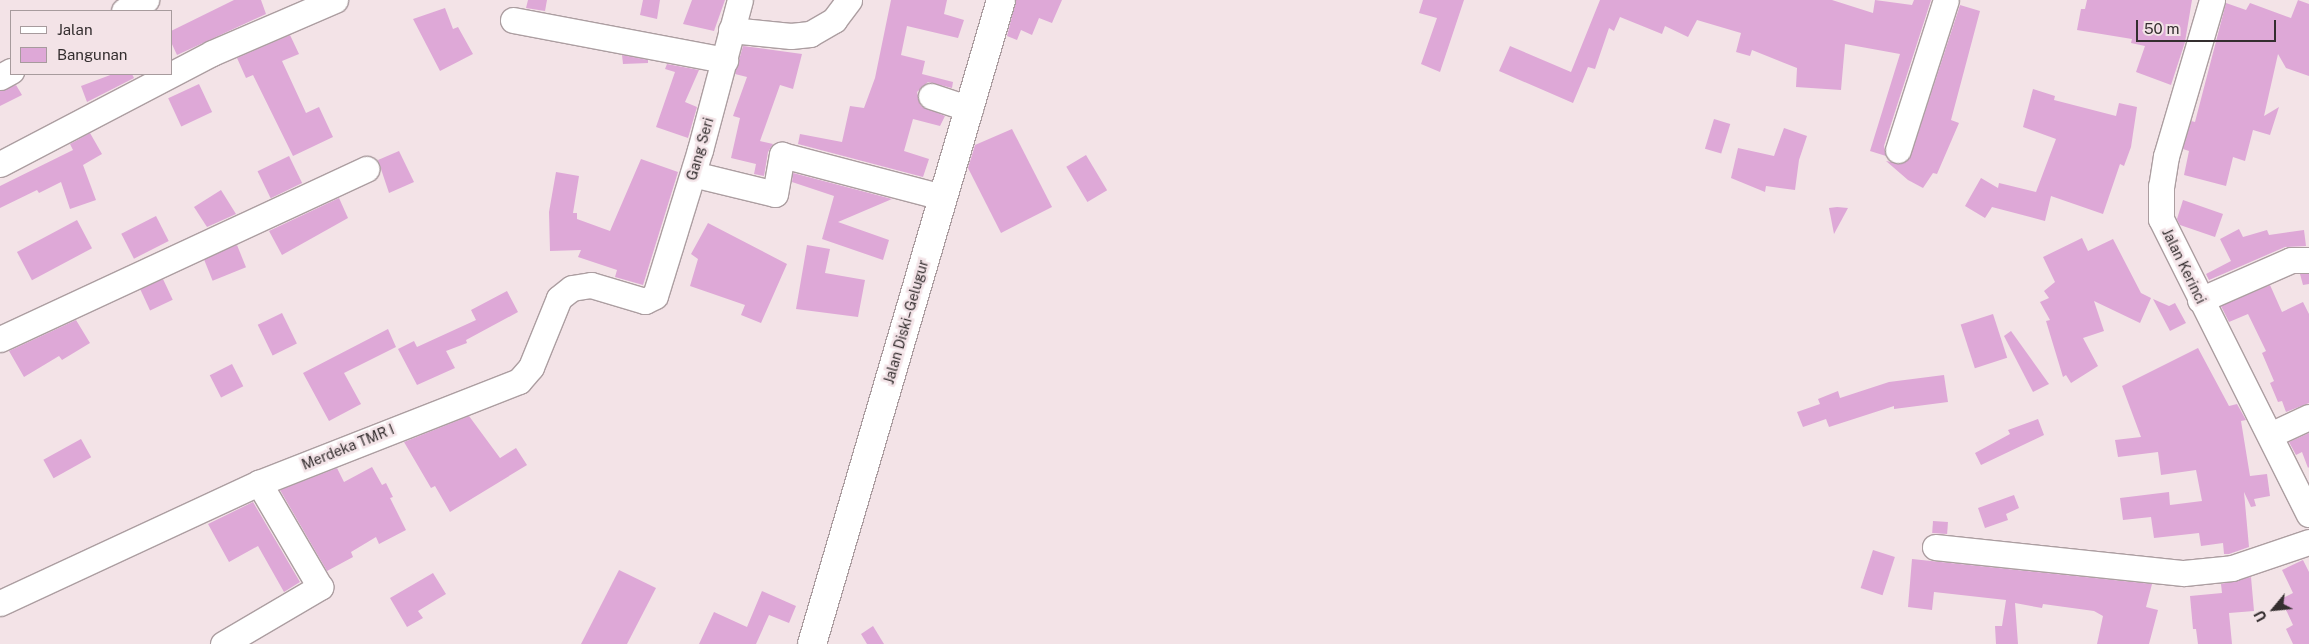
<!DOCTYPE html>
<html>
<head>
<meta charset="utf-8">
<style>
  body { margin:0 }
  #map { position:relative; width:2309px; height:644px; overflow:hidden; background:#f3e3e7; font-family:"Public Sans",sans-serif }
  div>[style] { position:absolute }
  .building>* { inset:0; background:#dea8d7; transform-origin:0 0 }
  .roads { filter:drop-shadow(1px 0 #ac9ea1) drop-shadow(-1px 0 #ac9ea1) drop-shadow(0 1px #ac9ea1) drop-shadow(0 -1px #ac9ea1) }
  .minor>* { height:25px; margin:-12.5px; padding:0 12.5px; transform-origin:12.5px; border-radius:12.5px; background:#fff }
  .major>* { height:28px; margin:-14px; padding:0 14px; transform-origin:14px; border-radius:14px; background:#fff }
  span { translate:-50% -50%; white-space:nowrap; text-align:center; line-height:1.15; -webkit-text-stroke:5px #f3e3e7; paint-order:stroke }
  .street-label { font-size:14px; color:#342e2f }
  .legend { position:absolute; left:10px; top:10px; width:162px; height:65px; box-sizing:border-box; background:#f3e3e7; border:1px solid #a79b9d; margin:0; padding:6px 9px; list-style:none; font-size:15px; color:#342e2f }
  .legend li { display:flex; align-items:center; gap:10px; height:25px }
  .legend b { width:25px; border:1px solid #a79b9d }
  .north { position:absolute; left:2249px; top:584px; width:50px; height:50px; -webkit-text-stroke:4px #f3e3e7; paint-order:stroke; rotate:242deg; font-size:14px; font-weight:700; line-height:20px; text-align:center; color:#342e2f }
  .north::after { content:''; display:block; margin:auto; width:18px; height:22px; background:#342e2f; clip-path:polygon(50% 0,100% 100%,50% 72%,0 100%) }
  .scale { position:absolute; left:2136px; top:20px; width:140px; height:22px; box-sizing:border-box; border:2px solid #342e2f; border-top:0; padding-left:6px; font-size:15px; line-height:18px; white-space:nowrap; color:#342e2f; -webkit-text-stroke:4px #f3e3e7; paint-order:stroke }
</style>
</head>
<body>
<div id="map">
  <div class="building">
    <div style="clip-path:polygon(234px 0,261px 0,266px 14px,177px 55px,171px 42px,171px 31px)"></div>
    <div style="clip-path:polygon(528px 0,547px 0,545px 11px,526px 8px)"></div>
    <div style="clip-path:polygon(643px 0,660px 0,657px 19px,640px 15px)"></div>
    <div style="clip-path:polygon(692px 0,725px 0,714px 31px,683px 24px)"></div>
    <div style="clip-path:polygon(891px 0,947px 0,944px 14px,964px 20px,958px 38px,907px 26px,901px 55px,925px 61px,922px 74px,953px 82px,952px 88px,928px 82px,917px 92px,921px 106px,945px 116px,940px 126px,913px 119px,904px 151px,929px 159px,923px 177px,798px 144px,800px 134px,842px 142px,850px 106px,864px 108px,875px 78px)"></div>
    <div style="clip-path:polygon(1016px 0,1062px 0,1052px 23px,1039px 18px,1032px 35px,1021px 30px,1017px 40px,1007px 36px)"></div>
    <div style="clip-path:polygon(1423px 0,1464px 0,1440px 72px,1421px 64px,1437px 18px,1419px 13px)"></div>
    <div style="clip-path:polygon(1600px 0,1832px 0,1873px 13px,1875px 0,1912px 5px,1914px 0,1931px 0,1884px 146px,1886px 156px,1870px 151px,1900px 54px,1845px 44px,1841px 90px,1796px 87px,1797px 68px,1752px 50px,1750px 56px,1736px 52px,1741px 33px,1697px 20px,1688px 37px,1665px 26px,1662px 34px,1620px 17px,1614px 31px,1609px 28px,1595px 69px,1588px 67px,1573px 103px,1499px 71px,1510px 46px,1571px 72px)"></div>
    <div style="clip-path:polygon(2087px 0,2192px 0,2185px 42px,2171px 85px,2136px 72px,2145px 46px,2131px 43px,2132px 39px,2077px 30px,2081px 9px,2085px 9px)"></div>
    <div style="clip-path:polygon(2298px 0,2309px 4px,2309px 76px,2286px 68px,2278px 54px,2264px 116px,2279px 107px,2270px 135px,2253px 130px,2245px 161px,2233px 157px,2226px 186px,2184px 175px,2189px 151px,2183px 149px,2191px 121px,2195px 122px,2226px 3px,2246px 10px,2250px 3px,2291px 18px)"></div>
    <div style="clip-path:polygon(1960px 5px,1980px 11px,1951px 120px,1959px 123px,1937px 174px,1933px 173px,1923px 188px,1908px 180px,1886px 161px,1902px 164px,1911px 155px)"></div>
    <div style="clip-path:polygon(445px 8px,453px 29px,458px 27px,473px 54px,440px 71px,413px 19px)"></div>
    <div style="clip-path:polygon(290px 35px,299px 54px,282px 61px,306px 113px,319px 107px,333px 137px,293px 156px,253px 75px,246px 78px,237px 58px)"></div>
    <div style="clip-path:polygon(743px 46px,802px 54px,793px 89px,780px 85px,760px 141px,773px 144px,768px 152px,764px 176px,754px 174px,756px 164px,731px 158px,740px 118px,733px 116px,747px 77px,735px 74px)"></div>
    <div style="clip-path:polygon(622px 55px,648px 60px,648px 63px,623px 64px)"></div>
    <div style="clip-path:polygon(667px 64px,699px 70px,685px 102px,697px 107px,688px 138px,656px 127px,675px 72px,665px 69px)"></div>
    <div style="clip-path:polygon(113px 74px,132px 74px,134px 78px,87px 102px,81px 86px)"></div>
    <div style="left:199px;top:84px;width:31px;height:34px;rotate:65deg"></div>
    <div style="clip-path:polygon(16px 85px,22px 95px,0 106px,0 91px)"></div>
    <div style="clip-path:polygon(2033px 89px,2055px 96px,2054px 100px,2116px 116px,2119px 103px,2137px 107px,2131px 147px,2124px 166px,2120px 164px,2103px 214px,2051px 196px,2045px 221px,1992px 207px,1985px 218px,1965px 206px,1981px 178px,1998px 188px,1999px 183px,2036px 192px,2056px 139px,2023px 127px)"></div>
    <div style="left:1714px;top:119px;width:17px;height:31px;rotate:17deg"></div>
    <div style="clip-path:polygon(1784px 128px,1807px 136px,1799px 160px,1795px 190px,1766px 186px,1765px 192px,1731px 178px,1738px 148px,1774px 156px)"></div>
    <div style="clip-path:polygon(1012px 129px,1052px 207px,1001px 233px,968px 168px,975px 145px)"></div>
    <div style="clip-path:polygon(90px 133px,102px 154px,83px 165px,96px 200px,70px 209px,61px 182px,39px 193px,37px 190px,0 208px,0 186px,73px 150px,70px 144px)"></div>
    <div style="clip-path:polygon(399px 151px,414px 182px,389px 193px,378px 160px)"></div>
    <div style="left:1086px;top:155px;width:41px;height:23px;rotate:59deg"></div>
    <div style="left:289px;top:156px;width:30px;height:35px;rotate:64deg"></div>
    <div style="clip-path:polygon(641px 159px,678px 172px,643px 285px,615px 277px,617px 270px,578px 257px,581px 250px,550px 251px,549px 212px,556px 172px,579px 176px,573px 213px,577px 213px,577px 219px,610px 231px)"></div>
    <div style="clip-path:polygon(793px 173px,892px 199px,838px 222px,889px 240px,883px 260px,822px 239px,834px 196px,792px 182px)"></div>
    <div style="clip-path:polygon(221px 190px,236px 214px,207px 227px,194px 207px)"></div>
    <div style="clip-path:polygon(339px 198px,348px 218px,282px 255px,269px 231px)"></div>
    <div style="clip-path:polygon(2183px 200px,2223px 214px,2215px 237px,2180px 225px,2177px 219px)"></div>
    <div style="clip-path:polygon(1837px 207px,1848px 208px,1834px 234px,1829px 208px)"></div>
    <div style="left:156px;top:216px;width:28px;height:39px;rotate:63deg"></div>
    <div style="left:77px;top:220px;width:32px;height:68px;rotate:62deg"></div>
    <div style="clip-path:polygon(708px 223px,787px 264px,761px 323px,741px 315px,745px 305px,690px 286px,698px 259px,691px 254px)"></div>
    <div style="clip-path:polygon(2239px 229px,2243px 237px,2267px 230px,2269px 235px,2304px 230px,2306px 246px,2285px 247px,2209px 280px,2206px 274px,2231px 261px,2220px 239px)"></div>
    <div style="clip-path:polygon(2082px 238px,2088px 251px,2113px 239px,2141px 293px,2151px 298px,2140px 323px,2094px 301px,2104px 331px,2083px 338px,2098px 366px,2071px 383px,2066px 375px,2063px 377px,2046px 321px,2050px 320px,2040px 302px,2049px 298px,2044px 291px,2055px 282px,2043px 257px)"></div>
    <div style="left:237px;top:245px;width:24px;height:36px;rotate:68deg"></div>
    <div style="clip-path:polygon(807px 245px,830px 249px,825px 273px,865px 280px,858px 317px,796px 309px)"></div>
    <div style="clip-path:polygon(2300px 274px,2309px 274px,2309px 284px,2303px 285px)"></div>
    <div style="left:163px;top:279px;width:23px;height:25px;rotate:65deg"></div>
    <div style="clip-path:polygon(2270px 285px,2282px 312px,2303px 302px,2309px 314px,2309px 403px,2286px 412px,2282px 401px,2278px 402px,2270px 383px,2274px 381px,2262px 353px,2266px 351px,2248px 314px,2229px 322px,2221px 306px)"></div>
    <div style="clip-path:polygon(507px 291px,518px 312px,466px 340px,467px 343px,446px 351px,455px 368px,417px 385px,398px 349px,414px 341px,417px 347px,476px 320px,471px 310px)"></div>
    <div style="clip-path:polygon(2153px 299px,2169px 306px,2175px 303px,2186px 323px,2170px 331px)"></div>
    <div style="left:282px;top:313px;width:34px;height:27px;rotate:64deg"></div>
    <div style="left:1993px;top:314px;width:46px;height:34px;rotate:72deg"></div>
    <div style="clip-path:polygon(76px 320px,90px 343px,62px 360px,59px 356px,24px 377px,9px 351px)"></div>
    <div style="clip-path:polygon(388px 329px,396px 347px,344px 373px,361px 404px,329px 421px,303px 373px)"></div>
    <div style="clip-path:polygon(2011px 331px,2049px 384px,2033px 392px,2004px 336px)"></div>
    <div style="clip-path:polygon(2198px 348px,2229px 406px,2237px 404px,2246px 420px,2241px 421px,2250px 476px,2267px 474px,2270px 496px,2254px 499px,2256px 506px,2251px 507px,2244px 492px,2249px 547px,2229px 554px,2224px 554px,2223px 543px,2201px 546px,2199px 533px,2154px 538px,2151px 517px,2123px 520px,2120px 498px,2169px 492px,2170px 505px,2202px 501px,2196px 470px,2161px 475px,2158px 452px,2118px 457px,2115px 440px,2141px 437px,2122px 386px)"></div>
    <div style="left:232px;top:364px;width:25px;height:25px;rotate:63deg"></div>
    <div style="clip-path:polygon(1944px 375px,1948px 402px,1894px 409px,1894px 406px,1829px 427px,1826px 419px,1803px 427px,1797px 412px,1820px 404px,1818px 399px,1838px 391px,1840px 398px,1889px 382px)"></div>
    <div style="clip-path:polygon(469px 416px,500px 458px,516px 448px,527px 465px,450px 512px,435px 486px,431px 488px,404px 442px)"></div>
    <div style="clip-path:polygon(2038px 419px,2044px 435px,1981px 465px,1975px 453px,2010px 434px,2008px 430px)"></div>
    <div style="clip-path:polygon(2309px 433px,2309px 467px,2308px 468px,2302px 452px,2296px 455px,2289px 442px)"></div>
    <div style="left:81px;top:439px;width:21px;height:43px;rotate:61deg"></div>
    <div style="clip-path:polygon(372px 467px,382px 485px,386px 483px,393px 497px,390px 498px,406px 530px,379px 544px,376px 537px,351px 552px,353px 557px,327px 571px,280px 490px,337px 468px,344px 482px)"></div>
    <div style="clip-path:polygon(2014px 495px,2019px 508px,2006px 514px,2008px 520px,1985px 528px,1978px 508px)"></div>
    <div style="clip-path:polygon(253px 502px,300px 582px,284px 592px,258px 546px,229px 562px,208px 524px)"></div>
    <div style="left:1933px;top:521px;width:15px;height:12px;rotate:4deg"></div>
    <div style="left:1873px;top:550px;width:23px;height:40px;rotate:18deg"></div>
    <div style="clip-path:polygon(1912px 559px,2152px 584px,2146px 607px,2158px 610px,2149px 644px,2097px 644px,2103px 616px,2094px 611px,2043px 604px,2042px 608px,2015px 603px,2018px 644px,1996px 644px,1995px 626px,2002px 626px,2006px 600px,1934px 592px,1932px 610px,1908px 607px)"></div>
    <div style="clip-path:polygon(2303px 560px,2309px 572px,2309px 644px,2293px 644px,2286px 629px,2293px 625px,2281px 599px,2293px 593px,2282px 570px)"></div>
    <div style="clip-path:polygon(619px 570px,656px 588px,627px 644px,581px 644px)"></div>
    <div style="clip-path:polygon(433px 573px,446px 594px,418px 611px,423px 618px,407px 627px,390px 598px)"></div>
    <div style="clip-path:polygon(2251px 577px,2254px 611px,2229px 613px,2232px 644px,2198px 644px,2196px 629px,2193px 629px,2190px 596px,2222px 593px,2221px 584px)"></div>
    <div style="clip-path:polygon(762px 591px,796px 606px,789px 623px,769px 615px,756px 644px,699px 644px,714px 612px,747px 627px)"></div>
    <div style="clip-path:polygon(873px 626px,884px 644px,867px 644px,861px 634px)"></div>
  </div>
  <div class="roads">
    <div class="minor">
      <div style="left:2212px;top:0;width:163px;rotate:106.4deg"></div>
      <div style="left:2166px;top:156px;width:30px;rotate:99deg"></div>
      <div style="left:2161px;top:186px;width:33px;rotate:90deg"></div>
      <div style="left:2161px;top:219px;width:330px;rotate:63.4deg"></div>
      <div style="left:124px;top:11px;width:25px;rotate:-27deg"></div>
      <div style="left:513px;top:20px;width:216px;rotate:10.7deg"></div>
      <div style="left:731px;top:30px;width:60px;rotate:5.7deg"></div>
      <div style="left:791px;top:36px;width:19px;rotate:-6deg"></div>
      <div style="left:810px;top:34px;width:28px;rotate:-30deg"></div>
      <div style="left:834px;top:20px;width:25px;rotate:-53deg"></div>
      <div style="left:0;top:77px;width:13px;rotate:-29deg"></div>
      <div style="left:931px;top:96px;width:41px;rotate:18.4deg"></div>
      <div style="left:1898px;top:150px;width:157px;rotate:-72.3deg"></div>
      <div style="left:0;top:164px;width:239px;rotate:-27.6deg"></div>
      <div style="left:212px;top:53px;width:134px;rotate:-23.3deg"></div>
      <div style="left:693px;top:174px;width:84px;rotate:13.7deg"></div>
      <div style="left:775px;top:194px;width:40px;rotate:-80deg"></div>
      <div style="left:782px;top:155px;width:165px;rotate:14.7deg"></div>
      <div style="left:2200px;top:300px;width:99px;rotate:-23.7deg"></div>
      <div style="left:2291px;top:260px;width:18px"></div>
      <div style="left:0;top:339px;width:404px;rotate:-24.9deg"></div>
      <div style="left:2270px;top:435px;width:43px;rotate:-24.8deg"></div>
      <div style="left:1935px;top:547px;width:250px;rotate:6deg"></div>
      <div style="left:2184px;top:573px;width:48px;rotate:-5.9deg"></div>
      <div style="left:2232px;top:568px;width:81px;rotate:-18.7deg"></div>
      <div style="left:0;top:603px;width:285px;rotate:-24.9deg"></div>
      <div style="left:259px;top:483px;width:279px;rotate:-21.4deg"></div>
      <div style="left:519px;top:381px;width:18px;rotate:-49deg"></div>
      <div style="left:531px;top:367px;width:74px;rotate:-67.9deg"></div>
      <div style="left:559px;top:298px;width:16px;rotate:-38deg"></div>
      <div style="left:572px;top:288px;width:19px;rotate:-9deg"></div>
      <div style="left:591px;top:285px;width:56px;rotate:16.5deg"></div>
      <div style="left:645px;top:301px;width:11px;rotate:-27deg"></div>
      <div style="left:655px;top:296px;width:153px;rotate:-72.9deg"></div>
      <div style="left:700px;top:150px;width:155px;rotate:-75.1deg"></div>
      <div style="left:223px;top:644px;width:113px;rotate:-30.4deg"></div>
      <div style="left:320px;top:587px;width:121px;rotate:-120.4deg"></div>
    </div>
    <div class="major">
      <div style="left:812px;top:644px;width:671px;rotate:-73.64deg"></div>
    </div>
  </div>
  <div class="street-label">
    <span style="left:700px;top:149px;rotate:-74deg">Gang Seri</span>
    <span style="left:2184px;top:266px;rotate:64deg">Jalan Kerinci</span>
    <span style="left:906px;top:322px;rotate:-74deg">Jalan Diski–Gelugur</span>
    <span style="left:348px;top:447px;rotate:-22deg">Merdeka TMR I</span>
  </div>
  <ul class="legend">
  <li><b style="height:6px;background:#fff"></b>Jalan</li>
  <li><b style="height:14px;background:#dea8d7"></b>Bangunan</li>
  </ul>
  <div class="north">U</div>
  <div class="scale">50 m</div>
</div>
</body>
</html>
